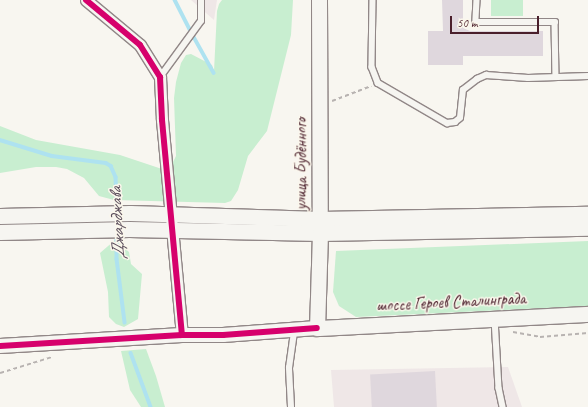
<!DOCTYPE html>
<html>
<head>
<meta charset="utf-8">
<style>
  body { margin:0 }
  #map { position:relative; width:588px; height:407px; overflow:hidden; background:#f8f6f0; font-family:Caveat,sans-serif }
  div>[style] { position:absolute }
  .built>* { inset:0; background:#efe7e7 }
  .green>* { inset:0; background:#c8eed0; transform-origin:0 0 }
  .stream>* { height:3.5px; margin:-1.75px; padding:0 1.75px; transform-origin:1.75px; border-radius:1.75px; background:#aee2f0 }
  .building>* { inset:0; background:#dfd7dd; transform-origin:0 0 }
  .path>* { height:2px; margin-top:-1px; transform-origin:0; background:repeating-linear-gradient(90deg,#b8b3b1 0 4px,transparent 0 7px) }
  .roads { filter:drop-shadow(1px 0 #918787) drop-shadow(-1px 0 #918787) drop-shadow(0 1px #918787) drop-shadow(0 -1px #918787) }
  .service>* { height:5.5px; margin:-2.75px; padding:0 2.75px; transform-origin:2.75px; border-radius:2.75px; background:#f6f5f1 }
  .minor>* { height:11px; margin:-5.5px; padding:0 5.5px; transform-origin:5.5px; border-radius:5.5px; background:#f6f5f1 }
  .tertiary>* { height:14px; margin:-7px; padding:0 7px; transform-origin:7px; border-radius:7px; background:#f6f5f1 }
  .secondary>* { height:15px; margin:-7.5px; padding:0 7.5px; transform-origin:7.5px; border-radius:7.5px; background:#f6f5f1 }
  .cycleway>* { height:6px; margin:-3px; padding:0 3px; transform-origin:3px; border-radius:3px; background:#d6006c }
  span { translate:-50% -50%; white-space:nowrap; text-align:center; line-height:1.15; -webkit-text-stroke:3px #fbf7ec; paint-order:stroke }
  .street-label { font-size:17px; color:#4a1f2b }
  .water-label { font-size:18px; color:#5b4e5c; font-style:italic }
  .scale { position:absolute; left:450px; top:16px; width:89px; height:18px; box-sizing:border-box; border:2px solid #4a1f2b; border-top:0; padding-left:5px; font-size:12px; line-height:14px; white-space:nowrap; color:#4a1f2b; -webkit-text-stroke:3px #fbf7ec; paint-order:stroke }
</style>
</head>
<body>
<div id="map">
  <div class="built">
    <div style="clip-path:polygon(191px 0,217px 0,214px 20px)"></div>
    <div style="clip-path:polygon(508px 367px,522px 407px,334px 407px,331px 370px)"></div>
  </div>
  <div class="green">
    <div style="clip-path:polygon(222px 0,293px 0,291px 35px,267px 131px,248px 156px,238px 190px,231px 201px,225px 203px,114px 200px,99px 196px,84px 178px,67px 169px,56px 167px,36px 167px,0 173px,0 126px,36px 140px,120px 155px,162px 169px,171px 166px,176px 156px,174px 98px,176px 82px,181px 63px,186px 55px,191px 54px,212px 65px,214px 71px,217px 11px,219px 4px)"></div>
    <div style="left:491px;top:0;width:32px;height:16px"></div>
    <div style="clip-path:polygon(115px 240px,129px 252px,131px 264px,142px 274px,138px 319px,124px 327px,116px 324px,109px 317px,108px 292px,100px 253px)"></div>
    <div style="clip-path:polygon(588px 241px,588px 306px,356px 317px,339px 306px,333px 292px,336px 251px)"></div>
    <div style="clip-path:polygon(146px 349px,156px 376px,165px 407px,141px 407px,130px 390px,121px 351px)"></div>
  </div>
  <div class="stream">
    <div style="left:175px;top:0;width:34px;rotate:63deg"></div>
    <div style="left:194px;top:37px;width:41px;rotate:60.9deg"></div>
    <div style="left:0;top:140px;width:54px;rotate:17.1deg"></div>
    <div style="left:52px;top:156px;width:54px;rotate:7.4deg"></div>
    <div style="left:106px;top:163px;width:6px;rotate:31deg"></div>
    <div style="left:111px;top:166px;width:12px;rotate:66deg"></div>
    <div style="left:116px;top:177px;width:32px;rotate:88deg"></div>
    <div style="left:117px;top:233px;width:26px;rotate:90deg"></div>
    <div style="left:117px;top:259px;width:64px;rotate:82.8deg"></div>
    <div style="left:131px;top:353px;width:58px;rotate:69.7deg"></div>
  </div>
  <div class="building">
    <div style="clip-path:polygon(442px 0,463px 0,463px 28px,470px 31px,543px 31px,543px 56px,463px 56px,463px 65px,428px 65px,428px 31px,443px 31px)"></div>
    <div style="left:435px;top:371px;width:36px;height:65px;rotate:87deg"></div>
  </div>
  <div class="path">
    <div style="left:332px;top:101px;width:42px;rotate:-21deg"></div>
    <div style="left:513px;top:332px;width:27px;rotate:10deg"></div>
    <div style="left:540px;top:337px;width:48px;rotate:-4.8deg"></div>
    <div style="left:0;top:373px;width:54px;rotate:-17.1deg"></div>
  </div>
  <div class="roads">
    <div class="service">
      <div style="left:373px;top:0;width:67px;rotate:90.9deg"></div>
      <div style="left:372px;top:67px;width:17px;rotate:69deg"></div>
      <div style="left:378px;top:83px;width:80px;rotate:30.1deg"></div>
      <div style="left:447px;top:123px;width:8px;rotate:-7deg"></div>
      <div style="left:455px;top:122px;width:6px;rotate:-39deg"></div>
      <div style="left:460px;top:118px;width:28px;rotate:-84deg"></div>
      <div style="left:463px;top:90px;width:18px;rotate:-38deg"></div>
      <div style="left:477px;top:79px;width:10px;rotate:-24deg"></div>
      <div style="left:486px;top:75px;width:42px;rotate:4.1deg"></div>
      <div style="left:528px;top:78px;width:60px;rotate:-1.9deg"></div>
      <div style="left:477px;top:0;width:22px;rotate:93deg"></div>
      <div style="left:476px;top:22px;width:79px"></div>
      <div style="left:555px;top:22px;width:55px;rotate:89deg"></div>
      <div style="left:160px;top:77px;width:69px;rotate:-53.8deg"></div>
      <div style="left:201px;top:21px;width:21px;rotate:-90deg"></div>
      <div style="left:495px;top:319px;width:69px;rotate:86.7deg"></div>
      <div style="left:499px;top:388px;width:19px;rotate:78deg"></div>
      <div style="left:291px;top:407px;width:39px;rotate:-93deg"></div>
      <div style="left:289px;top:368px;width:37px;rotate:-82deg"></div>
    </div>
    <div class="minor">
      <div style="left:86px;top:0;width:70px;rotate:39.8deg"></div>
      <div style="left:140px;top:45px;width:38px;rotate:58deg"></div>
      <div style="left:160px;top:77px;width:43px;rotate:87.3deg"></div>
      <div style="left:162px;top:120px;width:216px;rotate:84.7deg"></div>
    </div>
    <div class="tertiary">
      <div style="left:0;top:346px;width:182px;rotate:-3.5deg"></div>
      <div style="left:182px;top:335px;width:41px"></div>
      <div style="left:223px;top:335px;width:94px;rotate:-4.3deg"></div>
    </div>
    <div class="secondary">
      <div style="left:319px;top:0;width:233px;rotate:89.8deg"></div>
      <div style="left:320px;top:233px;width:95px;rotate:91.8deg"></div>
      <div style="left:317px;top:328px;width:271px;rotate:-3deg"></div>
      <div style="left:0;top:216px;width:130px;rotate:-1.3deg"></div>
      <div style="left:130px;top:213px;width:190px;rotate:1.8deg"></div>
      <div style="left:320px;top:219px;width:268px;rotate:-1.1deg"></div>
      <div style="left:0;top:232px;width:129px;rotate:-1.3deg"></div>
      <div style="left:129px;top:229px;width:191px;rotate:1.2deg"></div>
      <div style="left:320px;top:233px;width:268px;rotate:-1.1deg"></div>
    </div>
  </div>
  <div class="cycleway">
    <div style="left:86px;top:0;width:70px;rotate:39.8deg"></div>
    <div style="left:140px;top:45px;width:38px;rotate:58deg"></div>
    <div style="left:160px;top:77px;width:43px;rotate:87.3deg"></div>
    <div style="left:162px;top:120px;width:216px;rotate:84.7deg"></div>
    <div style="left:0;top:346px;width:182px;rotate:-3.5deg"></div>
    <div style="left:182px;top:335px;width:41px"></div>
    <div style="left:223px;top:335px;width:94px;rotate:-4.3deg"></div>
  </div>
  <div class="street-label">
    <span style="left:301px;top:164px;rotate:-90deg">улица Будённого</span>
    <span style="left:451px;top:302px;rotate:-3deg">шоссе Героев Сталинграда</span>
  </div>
  <div class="water-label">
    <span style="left:117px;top:223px;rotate:-93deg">Джарджава</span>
  </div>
  <div class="scale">50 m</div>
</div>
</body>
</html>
